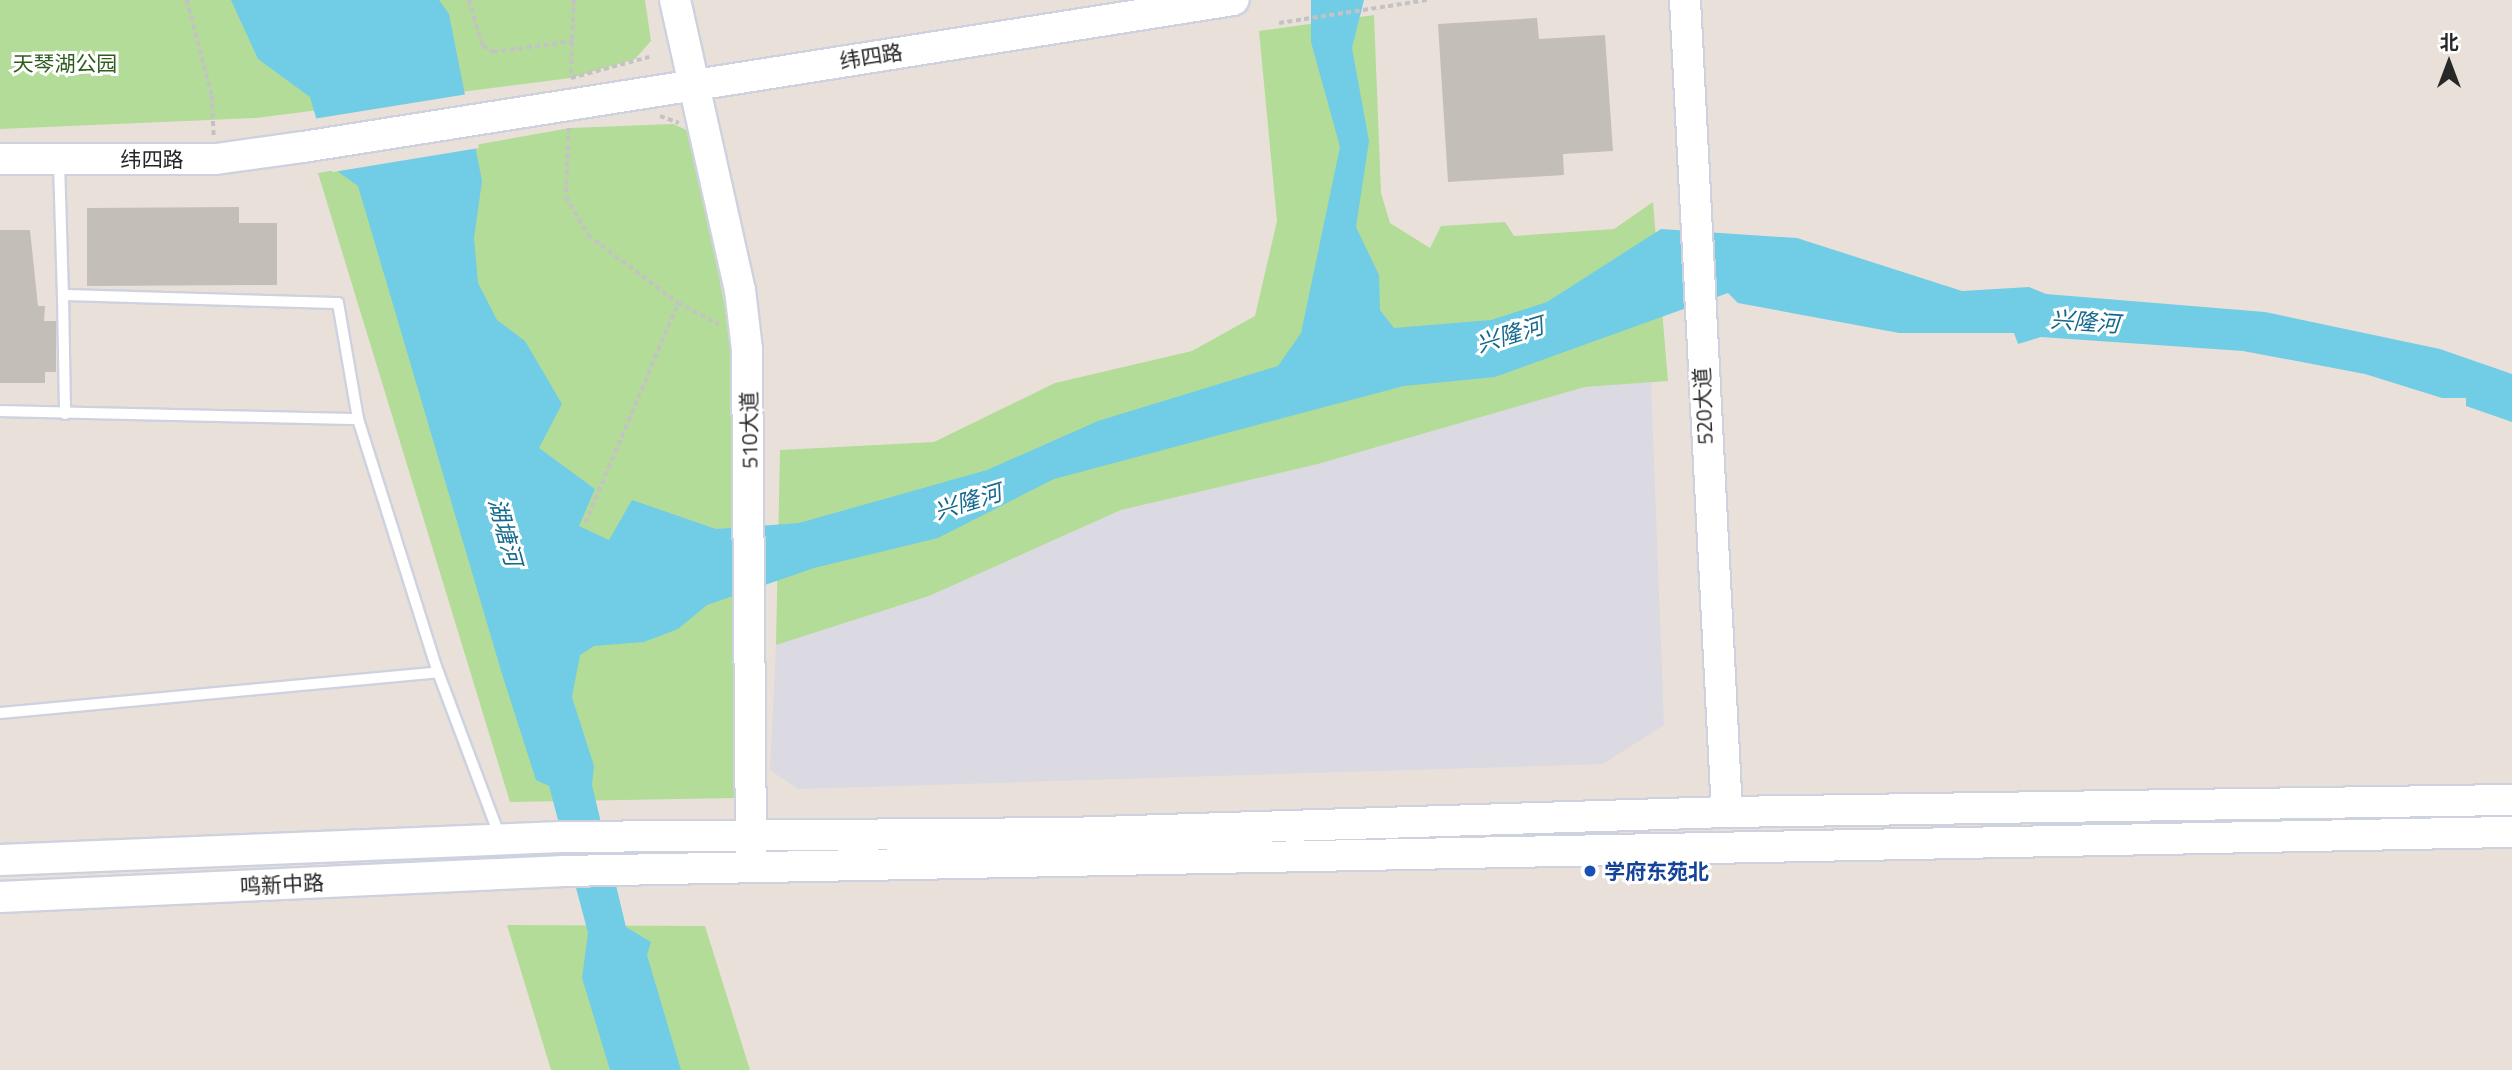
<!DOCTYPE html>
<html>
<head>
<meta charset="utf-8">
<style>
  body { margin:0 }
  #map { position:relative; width:2512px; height:1070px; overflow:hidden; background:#e9e1d9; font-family:"Titillium Web","Noto Sans SC",sans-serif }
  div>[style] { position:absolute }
  .industrial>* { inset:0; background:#dbd9e1 }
  .green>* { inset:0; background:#b3dc98 }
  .water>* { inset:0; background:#71cde5 }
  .pier>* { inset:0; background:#e9e1d9 }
  .building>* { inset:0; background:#c4beb8 }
  .path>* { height:3.5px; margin-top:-1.75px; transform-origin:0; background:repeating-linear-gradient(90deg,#c3c3c3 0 5px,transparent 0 8.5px) }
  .roads { filter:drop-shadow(2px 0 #ced2df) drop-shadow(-2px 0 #ced2df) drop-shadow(0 2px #ced2df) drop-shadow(0 -2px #ced2df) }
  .lane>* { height:10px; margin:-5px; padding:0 5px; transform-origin:5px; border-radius:5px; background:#fff }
  .secondary>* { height:30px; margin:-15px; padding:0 15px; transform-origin:15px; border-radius:15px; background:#fff }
  .dots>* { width:19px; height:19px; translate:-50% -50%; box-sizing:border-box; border:4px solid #fff; border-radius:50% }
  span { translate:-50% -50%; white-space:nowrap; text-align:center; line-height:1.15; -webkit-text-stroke:6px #fff; paint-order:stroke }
  .street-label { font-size:21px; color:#272727 }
  .park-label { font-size:21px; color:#2e5d1d }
  .transit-label { font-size:21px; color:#164399; font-weight:700 }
  .left { translate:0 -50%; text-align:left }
  .water-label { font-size:23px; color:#15698c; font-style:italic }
  .north { position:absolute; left:2414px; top:28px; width:70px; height:70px; -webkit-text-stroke:5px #fff; paint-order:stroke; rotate:0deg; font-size:19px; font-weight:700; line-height:28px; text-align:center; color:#272727 }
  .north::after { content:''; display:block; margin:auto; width:24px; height:32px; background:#272727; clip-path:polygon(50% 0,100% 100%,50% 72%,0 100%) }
</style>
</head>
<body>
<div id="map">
  <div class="industrial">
    <div style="clip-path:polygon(1651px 382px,1664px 725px,1603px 764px,798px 789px,770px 770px,776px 645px,929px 596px,1121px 510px,1318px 464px,1585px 387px)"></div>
  </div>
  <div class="green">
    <div style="clip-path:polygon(0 0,645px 0,651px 41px,635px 59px,571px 78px,256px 118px,0 129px)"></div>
    <div style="clip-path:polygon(1374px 15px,1381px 193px,1390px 223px,1430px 248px,1441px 226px,1505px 222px,1514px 236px,1614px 229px,1653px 202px,1668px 381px,1585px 387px,1318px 464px,1121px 510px,929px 596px,776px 645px,780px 450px,934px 442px,1055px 383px,1192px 351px,1255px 316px,1277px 221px,1259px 31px)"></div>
    <div style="clip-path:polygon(673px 124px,691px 132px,734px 354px,735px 798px,510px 802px,318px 173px,570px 128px)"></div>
    <div style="clip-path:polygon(507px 925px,705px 926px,750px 1070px,551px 1070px)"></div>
  </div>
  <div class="water">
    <div style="clip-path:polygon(231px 0,439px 0,449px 14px,482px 181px,474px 238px,478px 283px,497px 320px,525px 341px,562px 404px,539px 448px,595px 489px,579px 526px,609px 540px,632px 500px,716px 529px,799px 523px,987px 470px,1098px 421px,1278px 366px,1301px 333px,1340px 147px,1311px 42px,1311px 0,1364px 0,1352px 48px,1369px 141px,1356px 227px,1379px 275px,1380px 310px,1394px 328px,1491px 320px,1547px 302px,1661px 229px,1797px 238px,1962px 291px,2029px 287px,2046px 294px,2265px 312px,2440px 349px,2512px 374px,2512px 422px,2466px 406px,2466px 398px,2442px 398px,2365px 374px,2243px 351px,2041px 337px,2018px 344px,2014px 333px,1899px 333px,1738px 303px,1728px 293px,1495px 377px,1404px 386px,1054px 479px,938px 538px,814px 568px,707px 605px,678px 629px,644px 642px,594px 646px,580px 655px,572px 697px,594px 766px,592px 785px,626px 927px,651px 942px,647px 955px,681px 1070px,610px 1070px,582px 978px,588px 933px,549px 786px,536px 780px,502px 674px,358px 186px,330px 166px,310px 97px,258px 59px)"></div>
  </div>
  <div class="pier">
    <div style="clip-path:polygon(468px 94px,479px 148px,333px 172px,327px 168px,313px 119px)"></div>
  </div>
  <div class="building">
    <div style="clip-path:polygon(1537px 18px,1539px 39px,1605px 35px,1613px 151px,1563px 154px,1564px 175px,1448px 182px,1438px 24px)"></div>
    <div style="clip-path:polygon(239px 207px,239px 223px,277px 223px,277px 285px,87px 286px,87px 208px)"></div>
    <div style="clip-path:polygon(0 230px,30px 230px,38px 306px,45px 306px,44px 321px,56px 321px,56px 372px,45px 372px,45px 383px,0 383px)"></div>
  </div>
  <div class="path">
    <div style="left:187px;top:0;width:99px;rotate:75.4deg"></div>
    <div style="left:212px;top:96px;width:42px;rotate:87.3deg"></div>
    <div style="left:469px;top:0;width:48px;rotate:73.1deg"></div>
    <div style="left:483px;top:46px;width:12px;rotate:31deg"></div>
    <div style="left:493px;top:52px;width:81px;rotate:-7.8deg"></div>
    <div style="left:574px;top:0;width:78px;rotate:92.2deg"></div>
    <div style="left:571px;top:78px;width:81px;rotate:-15.1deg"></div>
    <div style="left:1279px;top:23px;width:150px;rotate:-8.8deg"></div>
    <div style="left:660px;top:116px;width:20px;rotate:20deg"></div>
    <div style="left:569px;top:128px;width:69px;rotate:92.5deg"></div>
    <div style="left:566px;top:197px;width:44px;rotate:59.9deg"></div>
    <div style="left:588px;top:235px;width:113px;rotate:37.1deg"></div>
    <div style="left:678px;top:303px;width:46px;rotate:27.1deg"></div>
    <div style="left:585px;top:523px;width:239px;rotate:-67.1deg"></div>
  </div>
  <div class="roads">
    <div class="lane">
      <div style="left:59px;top:162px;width:133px;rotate:88.3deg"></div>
      <div style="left:63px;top:295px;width:275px;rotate:1.7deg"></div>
      <div style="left:338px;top:303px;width:118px;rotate:80.2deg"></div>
      <div style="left:358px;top:419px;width:265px;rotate:72.5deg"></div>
      <div style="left:438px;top:672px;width:176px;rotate:69.4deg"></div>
      <div style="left:63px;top:295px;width:119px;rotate:89deg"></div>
      <div style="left:0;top:411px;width:358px;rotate:1.3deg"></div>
      <div style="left:0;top:713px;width:440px;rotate:-5.3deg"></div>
    </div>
    <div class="secondary">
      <div style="left:675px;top:0;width:297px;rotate:77.4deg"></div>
      <div style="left:740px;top:290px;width:60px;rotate:83.3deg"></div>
      <div style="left:747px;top:350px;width:503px;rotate:89.54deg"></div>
      <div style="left:1685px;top:0;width:813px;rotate:87.04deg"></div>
      <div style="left:0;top:159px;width:216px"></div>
      <div style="left:216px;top:159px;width:88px;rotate:-7.9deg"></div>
      <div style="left:303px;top:147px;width:942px;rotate:-8.98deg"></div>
      <div style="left:0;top:860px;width:561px;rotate:-2.35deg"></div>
      <div style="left:561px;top:837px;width:508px;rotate:-0.45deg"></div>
      <div style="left:1069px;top:833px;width:658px;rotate:-1.83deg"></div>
      <div style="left:1727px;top:812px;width:785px;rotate:-0.88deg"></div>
      <div style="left:0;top:897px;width:565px;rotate:-2.64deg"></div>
      <div style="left:564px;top:871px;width:1948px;rotate:-1.15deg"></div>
    </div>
  </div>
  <div class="dots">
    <div style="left:1590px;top:871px;background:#1a4fb4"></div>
  </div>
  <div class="street-label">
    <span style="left:871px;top:56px;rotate:-9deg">纬四路</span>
    <span style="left:152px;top:159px">纬四路</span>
    <span style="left:1703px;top:406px;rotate:-93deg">520大道</span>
    <span style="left:749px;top:430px;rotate:-91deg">510大道</span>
    <span style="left:282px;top:884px;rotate:-3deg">鸣新中路</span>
  </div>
  <div class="park-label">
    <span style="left:65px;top:63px">天琴湖公园</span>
  </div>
  <div class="transit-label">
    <span class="left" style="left:1604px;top:871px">学府东苑北</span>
  </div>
  <div class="water-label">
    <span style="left:2085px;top:322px;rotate:4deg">兴隆河</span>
    <span style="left:1510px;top:335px;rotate:-17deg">兴隆河</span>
    <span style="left:968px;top:502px;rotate:-17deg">兴隆河</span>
    <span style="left:505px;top:532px;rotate:75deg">湖塘河</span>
  </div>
  <div class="north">北</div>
</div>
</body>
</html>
